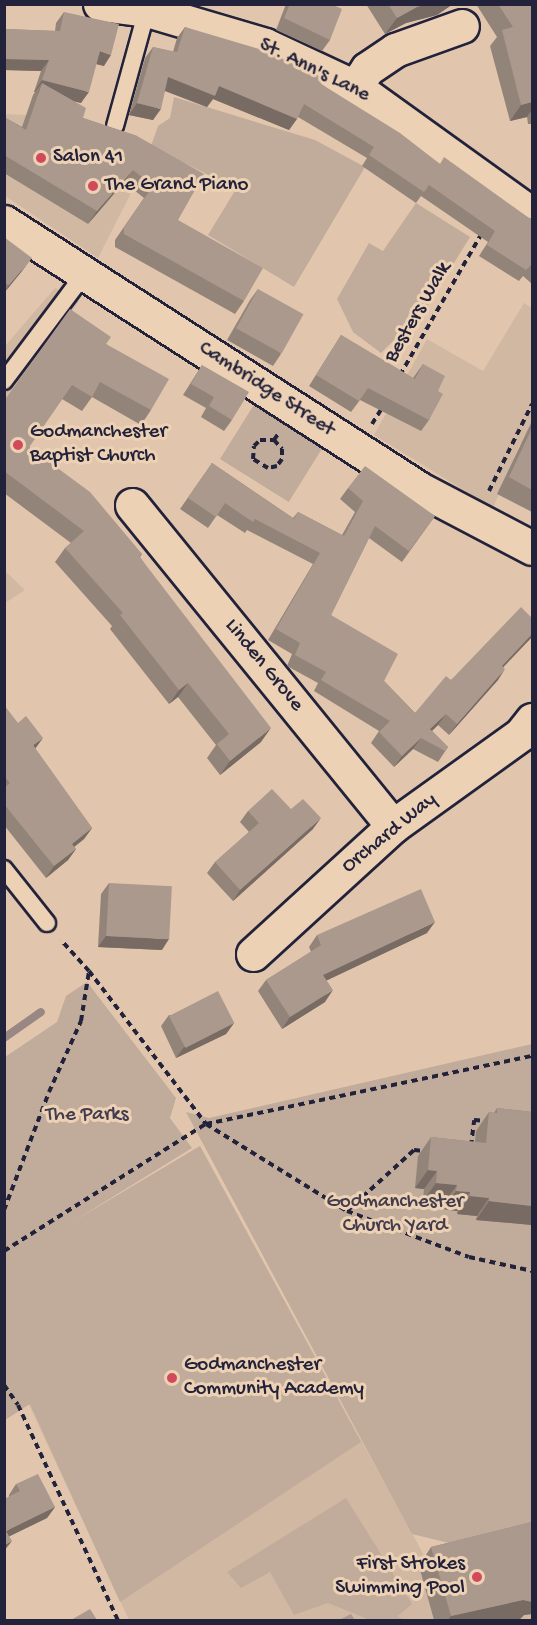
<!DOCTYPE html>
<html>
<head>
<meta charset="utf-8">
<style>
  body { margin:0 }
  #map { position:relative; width:537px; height:1625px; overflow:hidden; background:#e1c6ad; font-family:"Gochi Hand",sans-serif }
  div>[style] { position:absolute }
  .built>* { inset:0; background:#d1b8a3 }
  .green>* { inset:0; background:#c1ab9a; transform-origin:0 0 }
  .stream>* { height:8px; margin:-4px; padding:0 4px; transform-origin:4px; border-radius:4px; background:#988782 }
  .path>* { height:4px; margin-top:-2px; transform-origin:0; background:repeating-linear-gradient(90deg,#22223b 0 6px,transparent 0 10.5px) }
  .roads { filter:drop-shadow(2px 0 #22223b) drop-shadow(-2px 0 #22223b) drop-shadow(0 2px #22223b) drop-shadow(0 -2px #22223b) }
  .lane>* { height:16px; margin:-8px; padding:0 8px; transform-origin:8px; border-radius:8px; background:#edd1b4 }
  .street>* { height:33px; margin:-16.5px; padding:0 16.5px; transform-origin:16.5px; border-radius:16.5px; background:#edd1b4 }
  .secondary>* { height:33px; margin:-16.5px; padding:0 16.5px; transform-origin:16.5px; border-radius:16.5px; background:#edd1b4 }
  .wall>* { inset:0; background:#938479 }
  .shaded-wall>* { inset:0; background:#786b63 }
  .building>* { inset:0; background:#ab998d; transform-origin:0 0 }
  .dots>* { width:16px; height:16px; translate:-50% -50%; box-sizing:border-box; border:3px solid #edd1b4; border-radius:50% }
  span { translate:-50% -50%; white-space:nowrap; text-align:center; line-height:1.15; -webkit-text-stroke:6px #edd1b4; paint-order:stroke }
  .street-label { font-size:21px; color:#22223b }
  .poi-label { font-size:21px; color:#22223b }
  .left { translate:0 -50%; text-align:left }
  .right { translate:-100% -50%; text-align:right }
  .park-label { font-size:21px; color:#423d4e }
  .frame { position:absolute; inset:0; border:6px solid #22223b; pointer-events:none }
</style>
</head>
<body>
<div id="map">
  <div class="built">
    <div style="clip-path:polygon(5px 114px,27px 115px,145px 152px,129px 197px,98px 258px,5px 196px)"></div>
    <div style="clip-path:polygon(55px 288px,79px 301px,5px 407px,5px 346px)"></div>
    <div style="clip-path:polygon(524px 303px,532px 308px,532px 448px,520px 444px,493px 508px,374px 435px,427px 339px,483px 371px)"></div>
    <div style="clip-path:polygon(4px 570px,25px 590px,5px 603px,4px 603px)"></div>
    <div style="clip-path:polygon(200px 1146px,425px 1557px,532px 1532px,532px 1620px,129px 1620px,5px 1353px,4px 1263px)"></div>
  </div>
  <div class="green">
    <div style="clip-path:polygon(174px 97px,315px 140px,365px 167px,294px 287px,208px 235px,236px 189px,151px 146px,158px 126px,170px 118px)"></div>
    <div style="clip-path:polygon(416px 203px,470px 237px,406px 341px,399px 335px,381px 353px,353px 332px,337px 299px,369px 243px,383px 251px)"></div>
    <div style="left:255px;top:403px;width:81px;height:66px;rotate:32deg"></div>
    <div style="clip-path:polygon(87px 982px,176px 1098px,170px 1118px,192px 1148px,69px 1224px,200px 1146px,361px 1442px,120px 1602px,30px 1404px,5px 1420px,5px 1057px,57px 1022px,66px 996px)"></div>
    <div style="clip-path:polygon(532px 1044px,532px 1524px,449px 1543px,412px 1534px,186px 1112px,209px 1118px)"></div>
    <div style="clip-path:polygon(346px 1498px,412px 1604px,398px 1616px,403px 1620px,370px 1620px,328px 1603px,294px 1615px,270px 1572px,241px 1588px,227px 1572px)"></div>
  </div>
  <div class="stream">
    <div style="left:4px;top:1038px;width:45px;rotate:-35.1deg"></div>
  </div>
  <div class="path">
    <div style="left:400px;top:375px;width:164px;rotate:-60deg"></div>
    <div style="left:372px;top:424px;width:19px;rotate:-58deg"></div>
    <div style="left:274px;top:440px;width:12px;rotate:48deg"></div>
    <div style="left:282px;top:449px;width:10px;rotate:90deg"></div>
    <div style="left:282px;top:459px;width:9px;rotate:126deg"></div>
    <div style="left:277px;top:466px;width:9px;rotate:167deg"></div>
    <div style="left:268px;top:468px;width:17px;rotate:-149deg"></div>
    <div style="left:253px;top:459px;width:13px;rotate:-86deg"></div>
    <div style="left:254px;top:446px;width:8px;rotate:-45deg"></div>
    <div style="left:260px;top:440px;width:14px"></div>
    <div style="left:274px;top:440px;width:7px;rotate:-56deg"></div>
    <div style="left:489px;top:491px;width:97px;rotate:-63.7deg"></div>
    <div style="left:89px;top:971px;width:193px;rotate:52.6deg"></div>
    <div style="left:206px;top:1124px;width:166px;rotate:31.7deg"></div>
    <div style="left:347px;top:1211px;width:130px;rotate:20.7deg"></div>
    <div style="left:469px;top:1257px;width:65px;rotate:12.5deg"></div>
    <div style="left:471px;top:1146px;width:26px;rotate:-83deg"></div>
    <div style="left:474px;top:1120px;width:14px;rotate:4deg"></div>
    <div style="left:4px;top:1210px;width:126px;rotate:-69.1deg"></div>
    <div style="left:49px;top:1092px;width:78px;rotate:-65.7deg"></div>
    <div style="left:81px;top:1021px;width:51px;rotate:-80.9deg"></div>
    <div style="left:89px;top:971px;width:42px;rotate:-132.1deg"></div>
    <div style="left:347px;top:1211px;width:91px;rotate:-42.3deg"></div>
    <div style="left:414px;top:1150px;width:10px;rotate:6deg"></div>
    <div style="left:4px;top:1251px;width:239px;rotate:-32.2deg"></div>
    <div style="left:206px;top:1124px;width:333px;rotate:-11.8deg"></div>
    <div style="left:4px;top:1385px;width:24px;rotate:55deg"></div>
    <div style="left:18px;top:1405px;width:237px;rotate:65.1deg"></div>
  </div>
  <div class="roads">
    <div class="lane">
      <div style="left:115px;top:126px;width:120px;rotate:-74.6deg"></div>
      <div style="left:4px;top:381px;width:135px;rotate:-53.1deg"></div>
      <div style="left:4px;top:869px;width:69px;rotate:51.5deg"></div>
    </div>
    <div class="street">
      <div style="left:100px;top:4px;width:47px;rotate:7.3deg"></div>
      <div style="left:147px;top:10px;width:123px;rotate:16.5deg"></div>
      <div style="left:265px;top:45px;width:99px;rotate:25deg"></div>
      <div style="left:355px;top:87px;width:218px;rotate:35.7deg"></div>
      <div style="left:355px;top:87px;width:22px;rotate:-56deg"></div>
      <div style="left:367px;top:69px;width:34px;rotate:-34deg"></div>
      <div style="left:395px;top:50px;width:71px;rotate:-19.7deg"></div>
      <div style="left:132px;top:505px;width:414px;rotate:50.9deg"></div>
      <div style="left:253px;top:954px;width:190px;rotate:-42.4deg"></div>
      <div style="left:393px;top:826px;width:158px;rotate:-35.7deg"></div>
      <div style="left:521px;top:734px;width:18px;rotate:-52deg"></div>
    </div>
    <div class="secondary">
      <div style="left:4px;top:222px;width:490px;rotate:32.7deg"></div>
      <div style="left:416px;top:487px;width:131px;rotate:27.7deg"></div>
    </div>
  </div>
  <div class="wall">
    <div style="clip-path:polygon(286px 4px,331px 4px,330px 40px,322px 51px,276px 30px)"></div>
    <div style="clip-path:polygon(366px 4px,453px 4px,437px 15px,406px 23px,385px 34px)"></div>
    <div style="clip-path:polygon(476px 4px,532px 4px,532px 124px,528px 124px,527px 117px,510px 121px,490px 46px,497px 37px)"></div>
    <div style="clip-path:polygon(64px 12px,104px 66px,96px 64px,81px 103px,74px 101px,83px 118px,137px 136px,178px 220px,244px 301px,235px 314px,115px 247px,115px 240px,144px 198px,124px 182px,88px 224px,4px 173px,4px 117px,22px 127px,33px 95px,35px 92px,34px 92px,41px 71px,4px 70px,4px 29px,55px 31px,56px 23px)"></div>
    <div style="clip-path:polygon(185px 27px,321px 84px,440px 164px,529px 218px,532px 219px,532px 284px,523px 276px,519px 281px,479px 256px,488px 242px,421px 196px,416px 203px,362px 166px,367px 158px,298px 117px,289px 130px,213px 99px,207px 107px,165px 91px,153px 120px,129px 115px,145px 58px,153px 47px,173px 52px,177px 38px)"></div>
    <div style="clip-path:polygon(4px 237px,22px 271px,4px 293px)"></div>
    <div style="clip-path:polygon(258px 289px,281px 354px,273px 366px,227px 340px,250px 300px)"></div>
    <div style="clip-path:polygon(341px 335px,413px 378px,423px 364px,438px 391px,429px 420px,421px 431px,360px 400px,351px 412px,309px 386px)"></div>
    <div style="clip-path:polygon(106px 344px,151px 410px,141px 425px,92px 397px,82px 411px,62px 399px,29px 447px,142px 554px,140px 557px,261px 742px,220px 775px,207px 758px,216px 745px,178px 697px,169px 704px,110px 629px,112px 626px,55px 562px,65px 548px,71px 543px,4px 493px,4px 401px)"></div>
    <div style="clip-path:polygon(202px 365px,232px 420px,224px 431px,201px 417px,206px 408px,183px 395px)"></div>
    <div style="clip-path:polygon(532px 421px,532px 512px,497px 494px)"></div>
    <div style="clip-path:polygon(212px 463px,293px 518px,298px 512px,342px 535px,355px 512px,340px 499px,348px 488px,435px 516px,402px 562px,369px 538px,331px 615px,384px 681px,415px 713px,451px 680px,532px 618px,532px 637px,503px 667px,498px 680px,449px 735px,438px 725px,432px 731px,448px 747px,438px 762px,413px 749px,394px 767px,371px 743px,379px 731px,314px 691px,318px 683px,287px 666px,292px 654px,268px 640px,313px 564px,247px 530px,245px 533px,217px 515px,208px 528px,180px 509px)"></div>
    <div style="clip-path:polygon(4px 705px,92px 828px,84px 839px,74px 847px,76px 849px,68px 860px,46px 878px,4px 825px)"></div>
    <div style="clip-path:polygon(291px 809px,313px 829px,233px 901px,207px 873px,215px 862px,249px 832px,240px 822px,248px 811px)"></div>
    <div style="clip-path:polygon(109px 883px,162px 950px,98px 947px,101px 894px)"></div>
    <div style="clip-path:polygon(427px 933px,327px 980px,325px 1002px,282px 1029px,258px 991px,266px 980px,311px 952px,309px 947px,317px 935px)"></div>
    <div style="clip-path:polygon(169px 1015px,234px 1023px,226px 1034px,176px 1058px,161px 1026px)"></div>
    <div style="clip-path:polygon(497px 1108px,532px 1112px,532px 1225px,476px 1220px,477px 1216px,457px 1214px,457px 1211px,443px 1209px,444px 1203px,423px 1201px,424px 1189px,415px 1188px,418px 1156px,431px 1137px,475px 1142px,476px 1131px,489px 1112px,494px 1113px)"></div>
    <div style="clip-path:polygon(16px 1484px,55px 1507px,47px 1518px,9px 1536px,9px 1495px)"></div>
    <div style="clip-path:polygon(532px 1522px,532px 1614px,524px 1615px,519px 1620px,510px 1619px,501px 1620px,434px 1620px,419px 1566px,431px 1547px)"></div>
  </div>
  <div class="shaded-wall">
    <div style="clip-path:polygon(427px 4px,453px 4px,437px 15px,406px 23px,385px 34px,397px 18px,417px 7px)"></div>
    <div style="clip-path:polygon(100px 51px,111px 55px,104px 66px,92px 63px)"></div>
    <div style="clip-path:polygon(4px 59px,49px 60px,41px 71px,4px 70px)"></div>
    <div style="clip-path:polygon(168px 77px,219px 86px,297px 119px,289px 130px,213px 99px,207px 107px,160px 89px)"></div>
    <div style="clip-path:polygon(42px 80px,89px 92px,81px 103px,38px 93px,42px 83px,35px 92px,34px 92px)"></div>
    <div style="clip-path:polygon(532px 102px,532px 109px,527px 117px,510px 121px,521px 105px)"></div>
    <div style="clip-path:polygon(137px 103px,161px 109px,153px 120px,129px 115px)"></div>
    <div style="clip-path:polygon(133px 170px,124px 182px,88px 224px,97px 211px)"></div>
    <div style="clip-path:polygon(32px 258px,22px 271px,4px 293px,9px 285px)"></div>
    <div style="clip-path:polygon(532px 634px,532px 637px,494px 677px,502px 666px)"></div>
    <div style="clip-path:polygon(505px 669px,498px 680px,449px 735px,457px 724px)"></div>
    <div style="clip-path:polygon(188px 683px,178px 697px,169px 704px,179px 690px)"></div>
    <div style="clip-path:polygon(446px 714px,438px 725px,422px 740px,430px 729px)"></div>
    <div style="clip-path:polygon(271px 728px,261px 742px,220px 775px,230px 761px)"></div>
    <div style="clip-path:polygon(43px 738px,35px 749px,33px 745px)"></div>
    <div style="clip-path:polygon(421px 738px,413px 749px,394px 767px,402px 756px)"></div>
    <div style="clip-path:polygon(321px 818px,313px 829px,233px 901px,240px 890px)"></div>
    <div style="clip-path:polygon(92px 828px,84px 839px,64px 855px,72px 844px)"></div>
    <div style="clip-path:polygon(76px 849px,68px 860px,46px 878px,54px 866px)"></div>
    <div style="clip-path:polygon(435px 922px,427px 933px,315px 986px,323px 975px)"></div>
    <div style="clip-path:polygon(106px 936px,169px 939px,162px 950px,98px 947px)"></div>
    <div style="clip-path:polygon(333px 990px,325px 1002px,282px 1029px,290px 1017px)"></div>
    <div style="clip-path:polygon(234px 1023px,226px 1034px,176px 1058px,184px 1047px)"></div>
    <div style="clip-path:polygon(428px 1170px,437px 1171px,424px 1189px,415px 1188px)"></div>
    <div style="clip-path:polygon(436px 1183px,457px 1185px,444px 1203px,423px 1201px)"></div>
    <div style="clip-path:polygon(456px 1191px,470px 1192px,457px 1211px,443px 1209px)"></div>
    <div style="clip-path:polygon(470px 1196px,489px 1198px,477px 1216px,457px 1214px)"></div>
    <div style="clip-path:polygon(489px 1201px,532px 1206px,532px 1225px,476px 1220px)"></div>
    <div style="clip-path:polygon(55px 1507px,47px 1518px,4px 1539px,6px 1531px)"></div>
    <div style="clip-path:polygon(12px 1541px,4px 1551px,4px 1545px)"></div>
    <div style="clip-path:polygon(523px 1600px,532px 1601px,532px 1614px,524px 1615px,519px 1620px,510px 1619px,501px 1620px,448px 1620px,451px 1616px)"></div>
  </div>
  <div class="building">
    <div style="clip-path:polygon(290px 4px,331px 4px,342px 9px,330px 40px,284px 18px)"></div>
    <div style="clip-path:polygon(388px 4px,427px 4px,417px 7px,397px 18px)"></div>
    <div style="clip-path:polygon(498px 4px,532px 4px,532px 102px,521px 105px,502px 30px,513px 27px)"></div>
    <div style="clip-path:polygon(64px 12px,119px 24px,111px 55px,100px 51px,89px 92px,42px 80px,49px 60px,4px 59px,4px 29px,60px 31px)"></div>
    <div style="clip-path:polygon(185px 27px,266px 51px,324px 78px,321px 84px,400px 133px,440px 164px,444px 157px,529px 218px,532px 219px,532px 266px,531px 265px,526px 270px,487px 245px,495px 231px,429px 185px,424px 192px,369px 155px,374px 147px,304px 104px,297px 119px,219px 86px,215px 96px,168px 77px,161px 109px,137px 103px,153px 47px,177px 52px)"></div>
    <div style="clip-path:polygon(42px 83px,86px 108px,83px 118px,137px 136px,204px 174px,178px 220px,263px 268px,244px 301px,124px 234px,124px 227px,153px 186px,133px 170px,97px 211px,4px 155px,4px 117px,26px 130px)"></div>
    <div style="clip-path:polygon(4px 237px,32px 258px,9px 285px,4px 283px)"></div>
    <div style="left:258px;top:289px;width:52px;height:45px;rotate:29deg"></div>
    <div style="clip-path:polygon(70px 309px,111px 337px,106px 344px,169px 379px,151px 410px,100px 382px,92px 397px,72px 385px,29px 447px,90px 492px,142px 554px,139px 556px,271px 728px,230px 761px,217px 744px,229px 734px,188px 683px,179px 690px,120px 615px,123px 613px,65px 548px,84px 531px,4px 471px,4px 401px)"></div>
    <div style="clip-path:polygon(341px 335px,415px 379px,423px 364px,445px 376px,438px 391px,443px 394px,429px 420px,368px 388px,359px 401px,316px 375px)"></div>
    <div style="clip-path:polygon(202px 365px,249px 392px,232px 420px,209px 406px,214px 397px,191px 384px)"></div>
    <div style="clip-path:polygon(532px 428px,532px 490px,509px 477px)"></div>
    <div style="clip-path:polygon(212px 463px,294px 519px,298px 512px,344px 536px,363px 501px,348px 488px,365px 466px,435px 516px,409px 551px,375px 526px,331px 615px,398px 654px,384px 681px,415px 713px,446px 676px,451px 680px,521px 607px,532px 618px,532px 634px,502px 666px,505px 669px,457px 724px,446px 714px,430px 729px,448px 747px,445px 751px,421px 738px,402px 756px,379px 732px,390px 721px,321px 680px,326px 672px,295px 655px,300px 643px,276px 629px,320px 553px,255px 519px,253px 522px,225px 503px,216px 517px,188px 498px)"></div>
    <div style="clip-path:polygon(4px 705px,18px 723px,26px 716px,43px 738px,33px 745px,92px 828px,72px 844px,76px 849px,54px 866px,4px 804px,4px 788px,10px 783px,4px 776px)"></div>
    <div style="clip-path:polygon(272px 789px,291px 809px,303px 799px,321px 818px,240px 890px,215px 862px,259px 823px,248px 811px)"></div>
    <div style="left:109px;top:883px;width:63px;height:53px;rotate:3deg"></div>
    <div style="clip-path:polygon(421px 889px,435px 922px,323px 975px,333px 990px,290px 1017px,266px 980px,321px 945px,317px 935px)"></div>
    <div style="left:218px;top:991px;width:36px;height:55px;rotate:63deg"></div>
    <div style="clip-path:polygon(497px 1108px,532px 1112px,532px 1206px,489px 1201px,489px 1198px,470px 1196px,470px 1192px,456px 1191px,457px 1185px,436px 1183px,437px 1171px,428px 1170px,431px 1137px,486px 1143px,489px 1112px,497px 1113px)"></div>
    <div style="clip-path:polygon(38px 1474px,55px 1507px,6px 1531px,12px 1541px,4px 1545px,4px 1499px,20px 1491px,16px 1484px)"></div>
    <div style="clip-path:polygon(532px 1522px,532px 1602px,523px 1600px,451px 1616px,431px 1547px)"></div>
    <div style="clip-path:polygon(90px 1609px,97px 1620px,71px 1620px)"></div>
    <div style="clip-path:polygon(351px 1614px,355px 1620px,339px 1620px)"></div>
  </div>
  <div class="dots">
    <div style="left:41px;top:158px;background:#d1495b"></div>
    <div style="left:93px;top:186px;background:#d1495b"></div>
    <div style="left:18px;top:445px;background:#d1495b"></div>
    <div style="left:172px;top:1378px;background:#d1495b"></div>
    <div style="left:477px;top:1577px;background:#d1495b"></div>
  </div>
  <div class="street-label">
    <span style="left:314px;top:71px;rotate:26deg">St. Ann's Lane</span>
    <span style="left:419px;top:313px;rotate:-60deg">Besters Walk</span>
    <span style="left:266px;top:390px;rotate:33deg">Cambridge Street</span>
    <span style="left:263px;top:666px;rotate:51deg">Linden Grove</span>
    <span style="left:390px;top:834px;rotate:-39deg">Orchard Way</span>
  </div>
  <div class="poi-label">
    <span class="left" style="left:53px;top:158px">Salon 41</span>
    <span class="left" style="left:105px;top:186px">The Grand Piano</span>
    <span class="left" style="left:30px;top:445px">Godmanchester<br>Baptist Church</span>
    <span class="left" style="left:184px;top:1378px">Godmanchester<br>Community Academy</span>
    <span class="right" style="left:465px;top:1577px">First Strokes<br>Swimming Pool</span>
  </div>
  <div class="park-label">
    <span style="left:87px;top:1116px">The Parks</span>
    <span style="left:395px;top:1215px">Godmanchester<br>Church Yard</span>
  </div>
  <div class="frame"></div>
</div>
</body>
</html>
